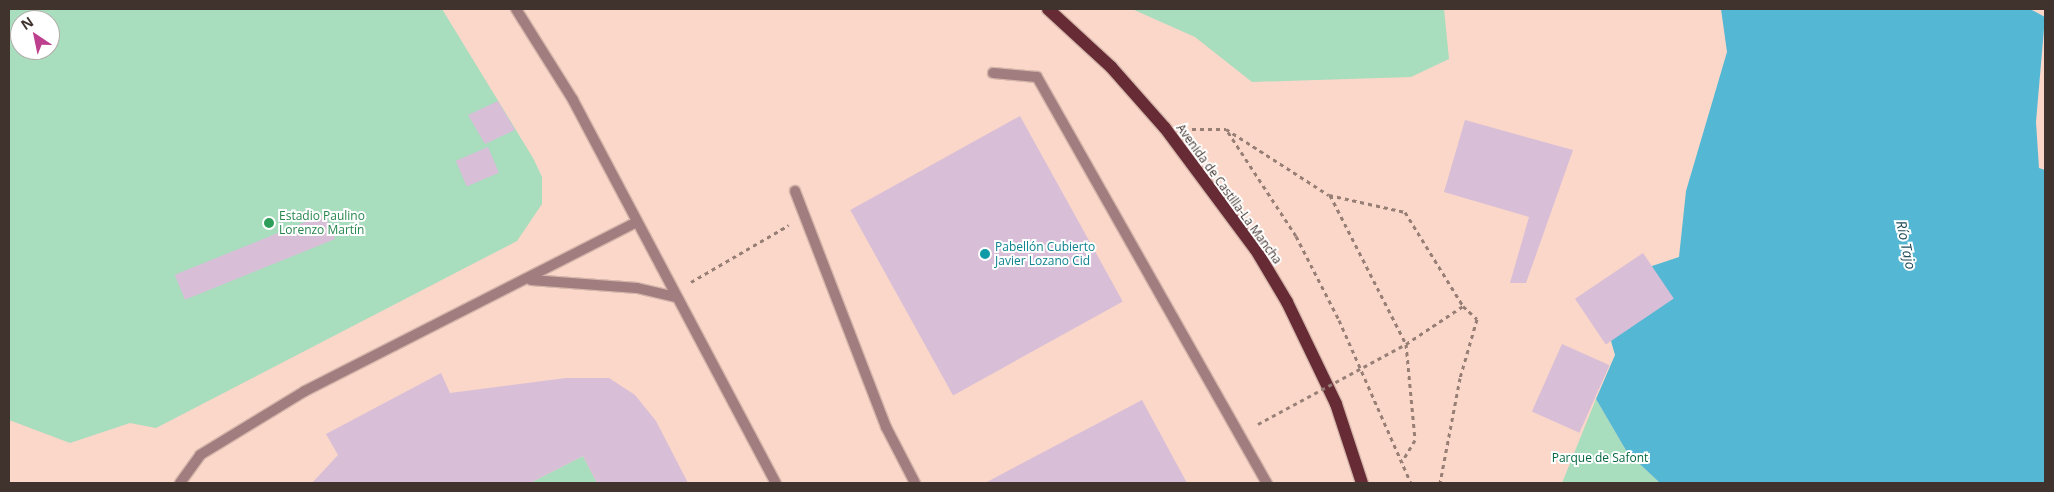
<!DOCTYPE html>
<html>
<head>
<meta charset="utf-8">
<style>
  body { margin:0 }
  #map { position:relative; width:2054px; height:492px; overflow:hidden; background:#fad7c9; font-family:"Open Sans",sans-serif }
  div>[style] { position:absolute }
  .green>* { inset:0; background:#a8ddbe }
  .water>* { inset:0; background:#54b8d4 }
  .building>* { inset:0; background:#d8bed7; transform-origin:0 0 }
  .path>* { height:3px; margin-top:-1.5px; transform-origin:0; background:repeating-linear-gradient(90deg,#977f76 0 4px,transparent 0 8px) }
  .roads { filter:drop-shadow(1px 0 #d5b6aa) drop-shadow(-1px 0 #d5b6aa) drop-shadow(0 1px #d5b6aa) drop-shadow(0 -1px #d5b6aa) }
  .service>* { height:10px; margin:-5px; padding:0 5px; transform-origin:5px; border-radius:5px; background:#a17d80 }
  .pedestrian>* { height:10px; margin:-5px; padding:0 5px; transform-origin:5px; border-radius:5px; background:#a17d80 }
  .minor>* { height:10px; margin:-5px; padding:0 5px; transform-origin:5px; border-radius:5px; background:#a17d80 }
  .primary>* { height:12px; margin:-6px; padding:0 6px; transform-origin:6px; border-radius:6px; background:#662b35 }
  .path-bridge>* { height:3px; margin-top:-1.5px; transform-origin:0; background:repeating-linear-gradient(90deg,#977f76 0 4px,transparent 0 8px) }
  .dots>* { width:14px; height:14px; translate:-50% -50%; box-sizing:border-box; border:2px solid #fff; border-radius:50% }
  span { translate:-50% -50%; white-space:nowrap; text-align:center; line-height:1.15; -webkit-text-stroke:4px #fff; paint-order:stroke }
  .street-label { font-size:12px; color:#40332d }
  .leisure-label { font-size:12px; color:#27864d }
  .left { translate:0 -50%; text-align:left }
  .culture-label { font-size:12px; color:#0d838f }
  .park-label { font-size:12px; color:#046941 }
  .water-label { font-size:14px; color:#1e4a57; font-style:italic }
  .frame { position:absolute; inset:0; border:10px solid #40332d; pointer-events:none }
  .north { position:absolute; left:10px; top:10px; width:50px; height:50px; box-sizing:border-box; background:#fff; border:1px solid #b3adab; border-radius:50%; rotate:326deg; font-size:14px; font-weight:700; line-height:20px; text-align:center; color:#40332d }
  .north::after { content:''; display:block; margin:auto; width:18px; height:22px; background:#bd408e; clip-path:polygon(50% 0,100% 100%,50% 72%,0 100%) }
</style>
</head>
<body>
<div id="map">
  <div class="green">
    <div style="clip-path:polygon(evenodd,9px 9px,442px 9px,533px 158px,542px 177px,542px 204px,517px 241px,156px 428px,130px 423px,70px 443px,9px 420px,9px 9px,20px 20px,50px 20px,50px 50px,20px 50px,20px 20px)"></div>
    <div style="clip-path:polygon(1132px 9px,1444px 9px,1449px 59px,1411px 77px,1252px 82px,1195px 37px)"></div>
    <div style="clip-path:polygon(1596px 399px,1627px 452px,1660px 483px,1562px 483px)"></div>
    <div style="clip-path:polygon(583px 456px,597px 483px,530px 483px)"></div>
  </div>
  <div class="water">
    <div style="clip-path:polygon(1721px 9px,2030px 9px,2045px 17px,2036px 122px,2039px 168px,2045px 170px,2045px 483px,1660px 483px,1627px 452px,1596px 399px,1615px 355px,1611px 341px,1652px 266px,1679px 257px,1686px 191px,1727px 52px)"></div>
  </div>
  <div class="building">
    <div style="clip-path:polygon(498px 101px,515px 130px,485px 144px,468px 115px)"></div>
    <div style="left:1020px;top:116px;width:212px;height:194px;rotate:61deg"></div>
    <div style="clip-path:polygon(1465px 120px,1573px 150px,1526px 283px,1510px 283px,1529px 217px,1444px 192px)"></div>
    <div style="left:488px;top:147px;width:28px;height:35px;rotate:67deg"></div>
    <div style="left:325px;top:214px;width:27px;height:162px;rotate:68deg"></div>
    <div style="left:1643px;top:253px;width:55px;height:82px;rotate:56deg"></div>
    <div style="left:1562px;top:344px;width:52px;height:74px;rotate:24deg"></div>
    <div style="clip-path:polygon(441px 373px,450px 393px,566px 378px,609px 378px,635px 395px,656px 421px,688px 483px,597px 483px,583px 456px,530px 483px,312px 483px,338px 455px,326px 434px)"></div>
    <div style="clip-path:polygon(1142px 400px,1187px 483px,985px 483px)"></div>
  </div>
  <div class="path">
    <div style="left:1192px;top:129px;width:34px"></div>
    <div style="left:1226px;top:129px;width:122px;rotate:32.7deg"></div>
    <div style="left:1329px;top:195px;width:78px;rotate:12.6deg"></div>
    <div style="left:1405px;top:212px;width:110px;rotate:58.3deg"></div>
    <div style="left:1463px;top:306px;width:19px;rotate:43deg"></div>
    <div style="left:1477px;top:319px;width:61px;rotate:106.1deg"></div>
    <div style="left:1460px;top:378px;width:107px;rotate:100.8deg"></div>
    <div style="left:1228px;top:132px;width:124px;rotate:56.8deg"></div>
    <div style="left:1296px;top:236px;width:94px;rotate:62.9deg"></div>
    <div style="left:1339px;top:320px;width:178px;rotate:66.2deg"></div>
    <div style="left:1330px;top:195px;width:167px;rotate:63deg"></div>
    <div style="left:1406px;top:344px;width:96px;rotate:84.6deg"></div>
    <div style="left:1415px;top:440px;width:26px;rotate:121deg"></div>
    <div style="left:691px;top:282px;width:113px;rotate:-30.2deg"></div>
    <div style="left:1406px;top:344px;width:69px;rotate:-33.7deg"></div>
  </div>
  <div class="roads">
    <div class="service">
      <div style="left:795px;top:191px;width:253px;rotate:68.9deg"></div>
      <div style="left:886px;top:427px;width:63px;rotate:62.6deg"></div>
    </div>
    <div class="pedestrian">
      <div style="left:993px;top:73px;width:44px;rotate:5.2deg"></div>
      <div style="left:1037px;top:77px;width:467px;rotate:60.5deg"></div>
    </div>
    <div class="minor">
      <div style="left:516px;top:9px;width:107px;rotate:57.9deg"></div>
      <div style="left:573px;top:100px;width:433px;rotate:62.1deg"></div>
      <div style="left:531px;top:280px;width:106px;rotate:4.3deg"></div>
      <div style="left:637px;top:288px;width:39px;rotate:13deg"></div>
      <div style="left:180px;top:483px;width:34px;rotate:-54deg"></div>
      <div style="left:200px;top:455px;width:123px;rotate:-31.4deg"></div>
      <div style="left:305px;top:391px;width:372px;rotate:-27deg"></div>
    </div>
    <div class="primary">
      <div style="left:1048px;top:9px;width:86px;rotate:42.6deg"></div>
      <div style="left:1111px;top:67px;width:81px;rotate:48.5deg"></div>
      <div style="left:1165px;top:128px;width:152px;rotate:53.3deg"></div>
      <div style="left:1256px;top:250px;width:61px;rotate:59.2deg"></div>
      <div style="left:1287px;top:302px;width:113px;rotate:64.3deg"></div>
      <div style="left:1336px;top:404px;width:83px;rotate:71.8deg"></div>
    </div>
  </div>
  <div class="path-bridge">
    <div style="left:1258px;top:424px;width:168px;rotate:-28.4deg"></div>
  </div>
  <div class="dots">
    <div style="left:269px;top:223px;background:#2e9e5b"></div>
    <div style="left:985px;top:254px;background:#0f9aa8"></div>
  </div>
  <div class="street-label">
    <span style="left:1229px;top:194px;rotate:54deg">Avenida de Castilla-La Mancha</span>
  </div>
  <div class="leisure-label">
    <span class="left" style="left:279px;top:223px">Estadio Paulino<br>Lorenzo Martín</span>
  </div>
  <div class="culture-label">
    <span class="left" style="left:995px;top:254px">Pabellón Cubierto<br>Javier Lozano Cid</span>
  </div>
  <div class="park-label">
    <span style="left:1600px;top:458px">Parque de Safont</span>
  </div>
  <div class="water-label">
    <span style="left:1906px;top:245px;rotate:78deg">Río Tajo</span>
  </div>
  <div class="frame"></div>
  <div class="north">N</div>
</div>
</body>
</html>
